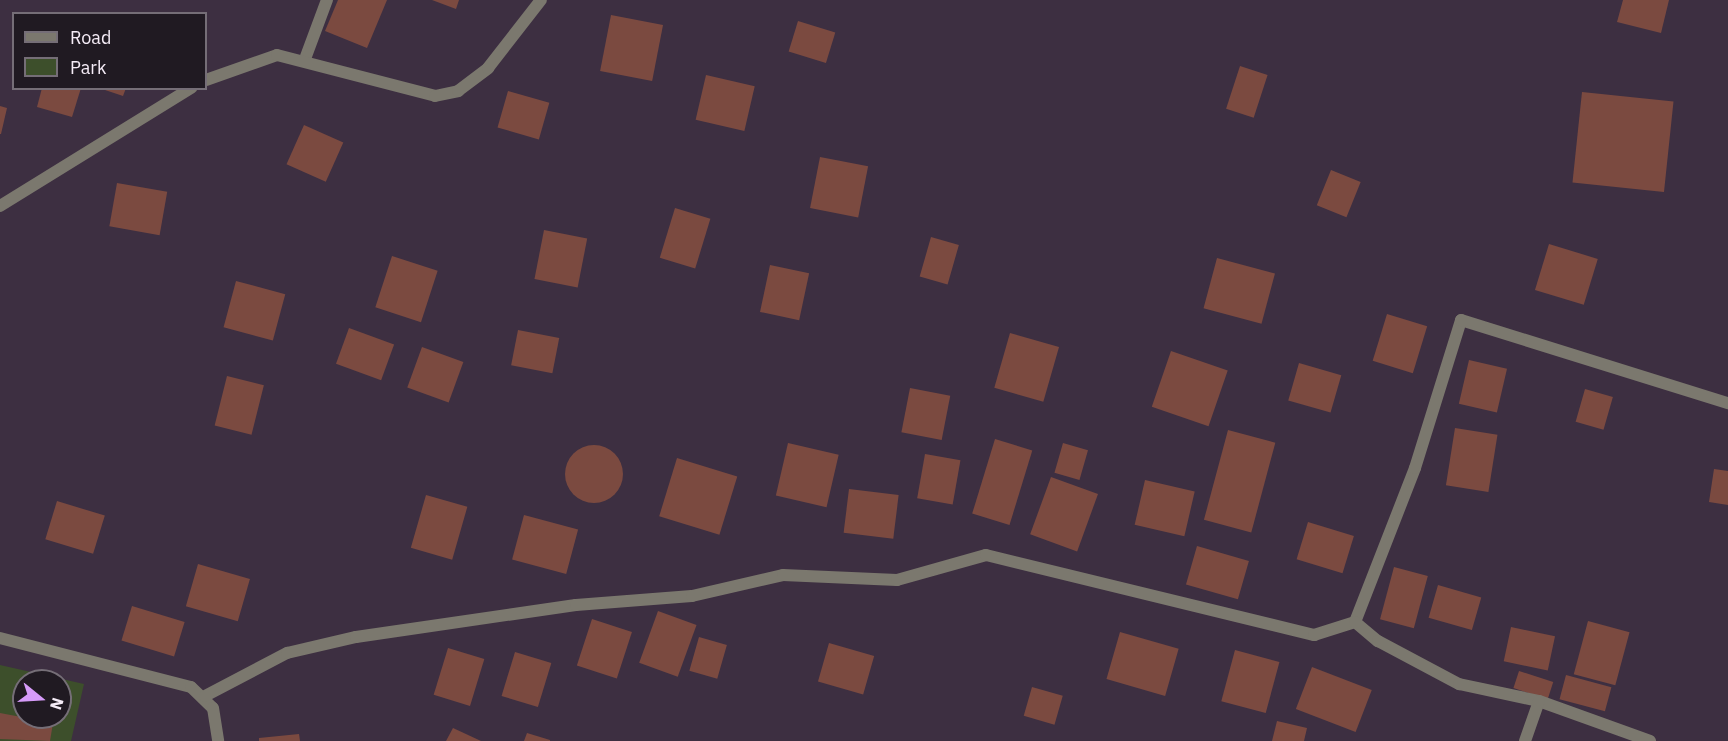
<!DOCTYPE html>
<html>
<head>
<meta charset="utf-8">
<style>
  body { margin:0 }
  #map { position:relative; width:1728px; height:741px; overflow:hidden; background:#3d2f41; font-family:"IBM Plex Sans",sans-serif }
  div>[style] { position:absolute }
  .green>* { inset:0; background:#3d4f2b }
  .building>* { inset:0; background:#7b4a40; transform-origin:0 0 }
  .round { border-radius:50% }
  .street>* { height:12px; margin:-6px; padding:0 6px; transform-origin:6px; border-radius:6px; background:#7b786e }
  span { translate:-50% -50%; white-space:nowrap; text-align:center; line-height:1.15; -webkit-text-stroke:4.5px #201a22; paint-order:stroke }
  .legend { position:absolute; left:12px; top:12px; width:195px; height:78px; box-sizing:border-box; background:#201a22; border:2px solid #756e77; margin:0; padding:8px 10px; list-style:none; font-size:18px; color:#f5ecf7 }
  .legend li { display:flex; align-items:center; gap:12px; height:30px }
  .legend b { width:30px; border:2px solid #756e77 }
  .north { position:absolute; left:12px; top:669px; width:60px; height:60px; box-sizing:border-box; background:#201a22; border:2px solid #756e77; border-radius:50%; rotate:108deg; font-size:16px; font-weight:700; line-height:24px; text-align:center; color:#f5ecf7 }
  .north::after { content:''; display:block; margin:auto; width:21px; height:27px; background:#d69bf9; clip-path:polygon(50% 0,100% 100%,50% 72%,0 100%) }
</style>
</head>
<body>
<div id="map">
  <div class="green">
    <div style="clip-path:polygon(evenodd,0 665px,84px 684px,71px 741px,0 741px,0 665px,24px 681px,60px 681px,60px 717px,24px 717px,24px 681px)"></div>
  </div>
  <div class="building">
    <div style="clip-path:polygon(338px 0,387px 0,367px 48px,325px 31px)"></div>
    <div style="clip-path:polygon(432px 0,459px 0,456px 9px)"></div>
    <div style="clip-path:polygon(1623px 0,1669px 0,1661px 33px,1617px 22px)"></div>
    <div style="left:611px;top:15px;width:53px;height:57px;rotate:11deg"></div>
    <div style="left:798px;top:21px;width:39px;height:32px;rotate:17deg"></div>
    <div style="left:1240px;top:66px;width:29px;height:45px;rotate:18deg"></div>
    <div style="left:706px;top:75px;width:50px;height:46px;rotate:13deg"></div>
    <div style="clip-path:polygon(42px 88px,81px 88px,72px 117px,37px 107px)"></div>
    <div style="clip-path:polygon(99px 88px,126px 88px,123px 96px)"></div>
    <div style="left:508px;top:91px;width:43px;height:38px;rotate:16deg"></div>
    <div style="left:1582px;top:92px;width:92px;height:91px;rotate:6deg"></div>
    <div style="clip-path:polygon(0 106px,7px 108px,1px 134px,0 134px)"></div>
    <div style="left:304px;top:125px;width:43px;height:43px;rotate:24deg"></div>
    <div style="left:820px;top:157px;width:49px;height:52px;rotate:11deg"></div>
    <div style="left:1331px;top:170px;width:32px;height:38px;rotate:22deg"></div>
    <div style="left:117px;top:183px;width:51px;height:44px;rotate:10deg"></div>
    <div style="left:675px;top:208px;width:37px;height:52px;rotate:17deg"></div>
    <div style="left:544px;top:230px;width:44px;height:50px;rotate:11deg"></div>
    <div style="left:931px;top:237px;width:29px;height:41px;rotate:16deg"></div>
    <div style="left:1549px;top:244px;width:51px;height:48px;rotate:17deg"></div>
    <div style="left:392px;top:256px;width:48px;height:54px;rotate:18deg"></div>
    <div style="left:1217px;top:258px;width:60px;height:52px;rotate:15deg"></div>
    <div style="left:770px;top:265px;width:40px;height:48px;rotate:12deg"></div>
    <div style="left:236px;top:281px;width:51px;height:48px;rotate:15deg"></div>
    <div style="left:1387px;top:314px;width:42px;height:49px;rotate:17deg"></div>
    <div style="left:349px;top:328px;width:48px;height:38px;rotate:20deg"></div>
    <div style="left:518px;top:330px;width:42px;height:36px;rotate:11deg"></div>
    <div style="left:1010px;top:333px;width:51px;height:57px;rotate:16deg"></div>
    <div style="left:422px;top:347px;width:44px;height:43px;rotate:20deg"></div>
    <div style="left:1171px;top:351px;width:60px;height:59px;rotate:19deg"></div>
    <div style="left:1469px;top:360px;width:39px;height:45px;rotate:13deg"></div>
    <div style="left:1299px;top:363px;width:44px;height:39px;rotate:16deg"></div>
    <div style="left:227px;top:376px;width:38px;height:51px;rotate:14deg"></div>
    <div style="left:910px;top:388px;width:41px;height:45px;rotate:11deg"></div>
    <div style="left:1585px;top:389px;width:29px;height:34px;rotate:16deg"></div>
    <div style="left:1455px;top:428px;width:43px;height:58px;rotate:9deg"></div>
    <div style="left:1228px;top:430px;width:49px;height:93px;rotate:15deg"></div>
    <div style="left:995px;top:439px;width:39px;height:78px;rotate:17deg"></div>
    <div style="left:788px;top:443px;width:52px;height:54px;rotate:13deg"></div>
    <div style="left:1063px;top:443px;width:26px;height:31px;rotate:16deg"></div>
    <div class="round" style="left:565px;top:445px;width:58px;height:58px"></div>
    <div style="left:925px;top:454px;width:36px;height:45px;rotate:10deg"></div>
    <div style="left:677px;top:458px;width:63px;height:61px;rotate:17deg"></div>
    <div style="clip-path:polygon(1714px 469px,1728px 471px,1728px 505px,1709px 502px)"></div>
    <div style="left:1051px;top:477px;width:50px;height:61px;rotate:20deg"></div>
    <div style="left:1145px;top:480px;width:51px;height:46px;rotate:13deg"></div>
    <div style="left:849px;top:489px;width:50px;height:44px;rotate:7deg"></div>
    <div style="left:426px;top:495px;width:43px;height:55px;rotate:16deg"></div>
    <div style="left:57px;top:501px;width:50px;height:40px;rotate:17deg"></div>
    <div style="left:524px;top:515px;width:56px;height:46px;rotate:15deg"></div>
    <div style="left:1308px;top:522px;width:48px;height:39px;rotate:17deg"></div>
    <div style="left:1197px;top:546px;width:54px;height:40px;rotate:16deg"></div>
    <div style="left:198px;top:564px;width:54px;height:44px;rotate:16deg"></div>
    <div style="left:1394px;top:567px;width:35px;height:54px;rotate:15deg"></div>
    <div style="left:1438px;top:585px;width:45px;height:34px;rotate:16deg"></div>
    <div style="left:132px;top:606px;width:55px;height:36px;rotate:17deg"></div>
    <div style="left:658px;top:611px;width:41px;height:55px;rotate:20deg"></div>
    <div style="left:592px;top:619px;width:42px;height:49px;rotate:18deg"></div>
    <div style="left:1588px;top:621px;width:43px;height:55px;rotate:15deg"></div>
    <div style="left:1511px;top:627px;width:45px;height:35px;rotate:12deg"></div>
    <div style="left:1120px;top:632px;width:61px;height:49px;rotate:16deg"></div>
    <div style="left:699px;top:637px;width:29px;height:35px;rotate:16deg"></div>
    <div style="left:829px;top:643px;width:47px;height:40px;rotate:16deg"></div>
    <div style="left:448px;top:648px;width:38px;height:49px;rotate:17deg"></div>
    <div style="left:1235px;top:650px;width:46px;height:53px;rotate:15deg"></div>
    <div style="left:515px;top:652px;width:38px;height:46px;rotate:17deg"></div>
    <div style="left:1312px;top:667px;width:64px;height:45px;rotate:21deg"></div>
    <div style="left:1519px;top:671px;width:36px;height:18px;rotate:18deg"></div>
    <div style="left:1566px;top:675px;width:47px;height:25px;rotate:15deg"></div>
    <div style="left:1032px;top:687px;width:32px;height:30px;rotate:16deg"></div>
    <div style="clip-path:polygon(0 713px,53px 723px,50px 741px,0 739px)"></div>
    <div style="clip-path:polygon(1277px 721px,1307px 728px,1304px 741px,1272px 741px)"></div>
    <div style="clip-path:polygon(453px 728px,481px 741px,446px 741px)"></div>
    <div style="clip-path:polygon(527px 733px,550px 740px,550px 741px,524px 741px)"></div>
    <div style="clip-path:polygon(299px 734px,300px 741px,259px 741px,259px 738px)"></div>
  </div>
  <div class="street">
    <div style="left:305px;top:59px;width:63px;rotate:-69.6deg"></div>
    <div style="left:206px;top:80px;width:75px;rotate:-19.4deg"></div>
    <div style="left:277px;top:55px;width:163px;rotate:14.5deg"></div>
    <div style="left:435px;top:96px;width:24px;rotate:-12deg"></div>
    <div style="left:458px;top:91px;width:38px;rotate:-37deg"></div>
    <div style="left:488px;top:68px;width:86px;rotate:-52.1deg"></div>
    <div style="left:0;top:206px;width:225px;rotate:-31.7deg"></div>
    <div style="left:1355px;top:622px;width:165px;rotate:-68.7deg"></div>
    <div style="left:1415px;top:468px;width:155px;rotate:-72.7deg"></div>
    <div style="left:1461px;top:320px;width:280px;rotate:17.3deg"></div>
    <div style="left:0;top:638px;width:197px;rotate:14.4deg"></div>
    <div style="left:191px;top:687px;width:30px;rotate:44deg"></div>
    <div style="left:213px;top:708px;width:33px;rotate:81deg"></div>
    <div style="left:205px;top:696px;width:93px;rotate:-27.7deg"></div>
    <div style="left:287px;top:653px;width:71px;rotate:-13.1deg"></div>
    <div style="left:356px;top:637px;width:222px;rotate:-8.3deg"></div>
    <div style="left:576px;top:605px;width:116px;rotate:-4.4deg"></div>
    <div style="left:692px;top:596px;width:93px;rotate:-13deg"></div>
    <div style="left:783px;top:575px;width:114px;rotate:2.5deg"></div>
    <div style="left:897px;top:580px;width:92px;rotate:-15.7deg"></div>
    <div style="left:986px;top:555px;width:338px;rotate:13.7deg"></div>
    <div style="left:1314px;top:635px;width:43px;rotate:-17.6deg"></div>
    <div style="left:1355px;top:622px;width:30px;rotate:40deg"></div>
    <div style="left:1378px;top:641px;width:92px;rotate:28deg"></div>
    <div style="left:1459px;top:684px;width:82px;rotate:12deg"></div>
    <div style="left:1539px;top:701px;width:118px;rotate:19.8deg"></div>
    <div style="left:1525px;top:741px;width:42px;rotate:-70.7deg"></div>
  </div>
  <ul class="legend">
  <li><b style="height:8px;background:#7b786e"></b>Road</li>
  <li><b style="height:16px;background:#3d4f2b"></b>Park</li>
  </ul>
  <div class="north">N</div>
</div>
</body>
</html>
